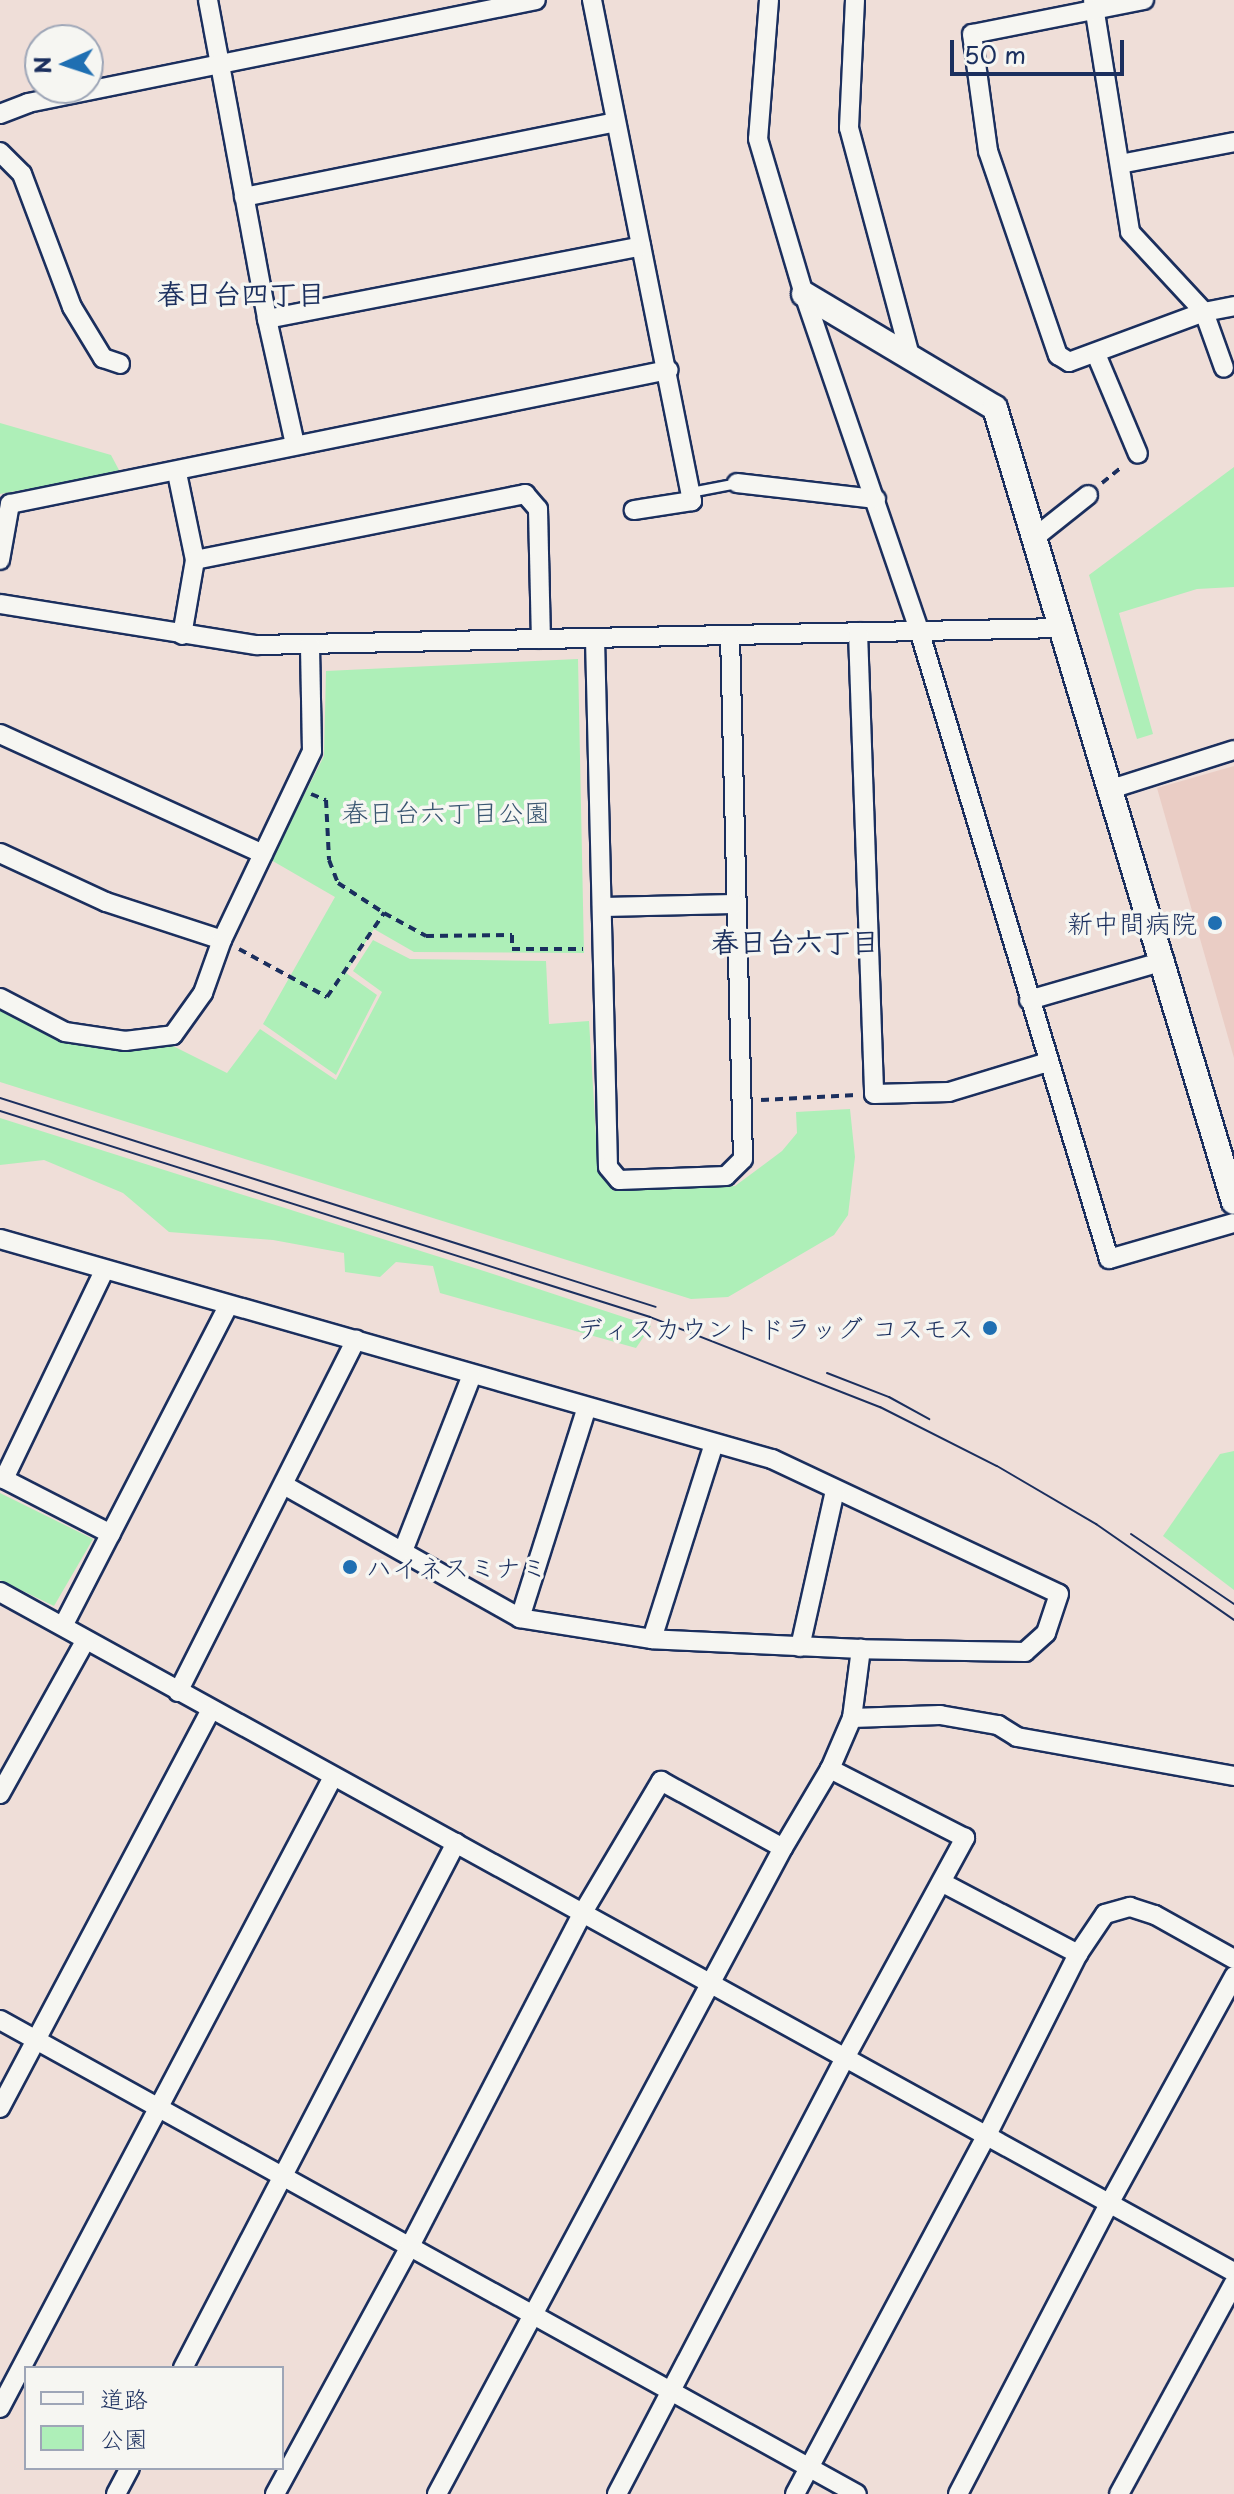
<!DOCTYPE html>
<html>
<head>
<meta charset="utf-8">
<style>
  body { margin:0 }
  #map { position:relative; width:1234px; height:2494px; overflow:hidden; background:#efded8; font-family:"Playpen Sans","Klee One",sans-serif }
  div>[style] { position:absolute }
  .built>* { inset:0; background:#eacdc5 }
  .green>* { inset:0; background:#aeefb8 }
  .path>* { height:4px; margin-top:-2px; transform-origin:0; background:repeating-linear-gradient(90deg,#1b2f5e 0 8px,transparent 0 14px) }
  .roads { filter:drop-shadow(2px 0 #1b2f5e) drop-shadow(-2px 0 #1b2f5e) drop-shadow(0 2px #1b2f5e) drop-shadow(0 -2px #1b2f5e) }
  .service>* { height:9px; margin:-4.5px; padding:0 4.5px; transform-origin:4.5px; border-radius:4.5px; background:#f6f6f2 }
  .minor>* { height:18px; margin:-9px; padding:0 9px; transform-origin:9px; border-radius:9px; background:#f6f6f2 }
  .tertiary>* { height:24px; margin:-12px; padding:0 12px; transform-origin:12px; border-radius:12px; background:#f6f6f2 }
  .tram>* { height:2px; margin:-1px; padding:0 1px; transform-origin:1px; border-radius:1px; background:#1b2f5e }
  .dots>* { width:22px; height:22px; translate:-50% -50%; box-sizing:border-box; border:4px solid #f6f6f2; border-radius:50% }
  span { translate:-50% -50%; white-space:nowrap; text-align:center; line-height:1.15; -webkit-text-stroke:7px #f6f6f2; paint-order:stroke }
  .park-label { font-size:26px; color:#385570 }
  .poi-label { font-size:26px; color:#1b2f5e }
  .right { translate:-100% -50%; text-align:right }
  .left { translate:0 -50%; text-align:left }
  .neighbourhood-label { font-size:28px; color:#1b2f5e; font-weight:700 }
  .legend { position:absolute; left:24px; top:2366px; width:260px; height:104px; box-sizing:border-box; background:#f6f6f2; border:2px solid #9ea6b7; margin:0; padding:10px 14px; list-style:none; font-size:24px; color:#1b2f5e }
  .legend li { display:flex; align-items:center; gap:16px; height:40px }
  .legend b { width:40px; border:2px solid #9ea6b7 }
  .north { position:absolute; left:24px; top:24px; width:80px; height:80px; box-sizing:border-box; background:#f6f6f2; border:2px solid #9ea6b7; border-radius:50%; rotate:267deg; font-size:22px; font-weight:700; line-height:32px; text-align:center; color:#1b2f5e }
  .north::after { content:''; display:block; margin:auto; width:28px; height:36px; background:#1f6fb2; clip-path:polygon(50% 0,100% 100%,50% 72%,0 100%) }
  .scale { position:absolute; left:950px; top:40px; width:174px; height:36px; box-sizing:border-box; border:4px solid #1b2f5e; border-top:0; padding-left:10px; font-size:24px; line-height:28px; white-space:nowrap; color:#1b2f5e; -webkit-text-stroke:6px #f6f6f2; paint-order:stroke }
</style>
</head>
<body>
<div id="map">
  <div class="built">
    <div style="clip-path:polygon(1234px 766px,1234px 1058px,1157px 788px)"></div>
  </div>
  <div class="green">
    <div style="clip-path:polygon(0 423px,111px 455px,120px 472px,0 494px)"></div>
    <div style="clip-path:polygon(1234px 467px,1234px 587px,1197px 589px,1119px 613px,1153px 734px,1137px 739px,1089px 575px)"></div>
    <div style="clip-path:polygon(578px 659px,584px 953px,414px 952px,374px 929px,346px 973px,377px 995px,336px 1075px,263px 1024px,335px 897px,271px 860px,324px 756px,326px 671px)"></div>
    <div style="clip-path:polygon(373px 940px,410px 959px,546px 961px,549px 1024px,589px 1021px,598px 1169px,614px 1191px,735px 1186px,782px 1151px,797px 1133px,796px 1112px,850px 1109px,855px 1157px,848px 1215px,834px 1235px,728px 1297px,691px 1299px,0 1082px,0 1006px,64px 1039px,163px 1041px,227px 1073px,260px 1029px,336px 1080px,382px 992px,353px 971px)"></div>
    <div style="clip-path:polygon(0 1118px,487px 1272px,651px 1326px,636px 1348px,440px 1293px,433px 1266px,396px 1262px,380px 1277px,345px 1272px,344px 1253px,273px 1240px,169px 1232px,123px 1193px,44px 1160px,0 1165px)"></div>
    <div style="clip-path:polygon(1234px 1451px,1234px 1590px,1163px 1536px,1220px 1454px)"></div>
    <div style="clip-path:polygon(0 1493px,93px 1539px,54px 1606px,0 1580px)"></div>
  </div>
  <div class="path">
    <div style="left:1102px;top:483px;width:27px;rotate:-39deg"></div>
    <div style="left:311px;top:794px;width:16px;rotate:22deg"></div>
    <div style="left:326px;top:800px;width:60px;rotate:87.1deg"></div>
    <div style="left:329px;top:860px;width:25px;rotate:69deg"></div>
    <div style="left:338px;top:883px;width:55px;rotate:33.1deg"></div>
    <div style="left:384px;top:913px;width:48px;rotate:28.7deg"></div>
    <div style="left:426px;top:936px;width:86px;rotate:-0.7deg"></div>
    <div style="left:512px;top:935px;width:14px;rotate:90deg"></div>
    <div style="left:512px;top:949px;width:71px"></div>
    <div style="left:239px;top:949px;width:100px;rotate:28.6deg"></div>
    <div style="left:327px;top:997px;width:102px;rotate:-55.8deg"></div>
    <div style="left:761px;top:1100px;width:95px;rotate:-3deg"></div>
  </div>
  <div class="roads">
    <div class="service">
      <div style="left:690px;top:492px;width:48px;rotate:-10.8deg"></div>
    </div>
    <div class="minor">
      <div style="left:208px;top:0;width:324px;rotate:79.5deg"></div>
      <div style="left:267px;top:319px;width:128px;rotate:77.4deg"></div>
      <div style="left:592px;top:0;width:511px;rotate:78.71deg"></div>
      <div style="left:692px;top:501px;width:59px;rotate:171.2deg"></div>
      <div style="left:769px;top:0;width:139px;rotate:94.5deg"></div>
      <div style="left:758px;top:139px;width:162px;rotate:73.5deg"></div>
      <div style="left:804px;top:294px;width:355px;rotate:71.1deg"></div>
      <div style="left:919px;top:630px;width:657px;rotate:73.19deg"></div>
      <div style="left:1109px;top:1259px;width:130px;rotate:-16.1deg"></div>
      <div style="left:855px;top:0;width:128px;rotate:92.7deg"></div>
      <div style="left:849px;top:128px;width:236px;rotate:75deg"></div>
      <div style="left:1093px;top:0;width:235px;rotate:80.9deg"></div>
      <div style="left:1130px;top:232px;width:109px;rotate:47.2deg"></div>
      <div style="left:1204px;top:312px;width:59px;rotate:70.3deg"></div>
      <div style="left:1144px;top:0;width:175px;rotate:168.8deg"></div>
      <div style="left:972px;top:34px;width:118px;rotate:82.2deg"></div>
      <div style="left:988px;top:151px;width:216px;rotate:71.1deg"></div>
      <div style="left:1058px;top:355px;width:13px;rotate:32deg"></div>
      <div style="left:1069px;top:362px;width:144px;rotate:-20.3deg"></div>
      <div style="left:1204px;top:312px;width:31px;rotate:-11deg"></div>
      <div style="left:0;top:114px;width:30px;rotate:-21deg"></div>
      <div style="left:28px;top:103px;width:518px;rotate:-11.46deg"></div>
      <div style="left:0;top:152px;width:31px;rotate:45deg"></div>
      <div style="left:22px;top:174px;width:142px;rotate:69.4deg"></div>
      <div style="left:72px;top:307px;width:60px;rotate:58.7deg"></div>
      <div style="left:103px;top:358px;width:18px;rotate:19deg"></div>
      <div style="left:1120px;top:164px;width:116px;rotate:-10.9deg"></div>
      <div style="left:244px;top:197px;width:379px;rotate:-11.4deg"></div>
      <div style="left:267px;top:319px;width:381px;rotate:-11deg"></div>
      <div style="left:1096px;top:354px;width:108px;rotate:67.2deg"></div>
      <div style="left:177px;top:473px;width:89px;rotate:78.3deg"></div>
      <div style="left:195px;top:560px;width:76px;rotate:99.8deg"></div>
      <div style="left:737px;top:483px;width:140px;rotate:6.6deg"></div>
      <div style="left:1034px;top:538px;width:69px;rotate:-38.5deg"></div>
      <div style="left:0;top:560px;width:57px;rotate:-79.9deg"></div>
      <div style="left:10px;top:504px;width:672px;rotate:-11.51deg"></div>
      <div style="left:195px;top:560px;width:337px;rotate:-11.3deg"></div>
      <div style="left:525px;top:494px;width:20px;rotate:49deg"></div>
      <div style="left:538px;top:509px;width:130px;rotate:88.7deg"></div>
      <div style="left:0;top:604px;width:260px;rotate:9.1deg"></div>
      <div style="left:257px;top:645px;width:804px;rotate:-1.21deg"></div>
      <div style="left:858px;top:632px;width:462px;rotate:88deg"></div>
      <div style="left:874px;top:1094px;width:75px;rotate:-1.5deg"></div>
      <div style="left:949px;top:1092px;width:103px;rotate:-16.9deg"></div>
      <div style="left:595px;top:639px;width:528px;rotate:88.59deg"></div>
      <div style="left:608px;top:1167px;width:17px;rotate:50deg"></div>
      <div style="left:619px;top:1180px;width:107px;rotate:-2.1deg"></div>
      <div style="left:726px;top:1176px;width:24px;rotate:-45deg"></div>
      <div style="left:743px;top:1159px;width:523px;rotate:-91.42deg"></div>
      <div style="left:0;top:734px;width:289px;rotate:24.5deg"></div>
      <div style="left:1111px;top:789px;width:129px;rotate:-17.6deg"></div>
      <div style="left:0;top:853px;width:117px;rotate:24.8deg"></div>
      <div style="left:106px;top:902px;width:122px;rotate:18.1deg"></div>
      <div style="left:602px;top:907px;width:133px;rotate:-1.3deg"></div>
      <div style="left:0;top:998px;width:73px;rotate:27.6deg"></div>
      <div style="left:65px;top:1032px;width:61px;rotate:8.5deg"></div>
      <div style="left:125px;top:1041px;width:48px;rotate:-7.1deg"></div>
      <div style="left:173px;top:1035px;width:52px;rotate:-54.5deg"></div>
      <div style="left:203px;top:993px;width:56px;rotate:-70.3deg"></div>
      <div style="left:222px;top:940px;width:209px;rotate:-64.5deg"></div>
      <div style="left:312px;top:751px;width:106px;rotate:-91.1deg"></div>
      <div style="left:1029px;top:1000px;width:141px;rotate:-16.1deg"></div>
      <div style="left:0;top:1239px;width:803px;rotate:15.91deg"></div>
      <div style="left:772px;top:1459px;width:317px;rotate:25.2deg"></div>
      <div style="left:1059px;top:1594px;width:41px;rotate:108.4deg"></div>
      <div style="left:1046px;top:1633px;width:28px;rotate:138deg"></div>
      <div style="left:1025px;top:1652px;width:164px;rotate:-179deg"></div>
      <div style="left:861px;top:1649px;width:209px;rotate:-177.3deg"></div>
      <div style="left:652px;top:1639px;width:134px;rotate:-171deg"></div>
      <div style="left:520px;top:1618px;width:271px;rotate:-150.6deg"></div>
      <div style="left:104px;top:1271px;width:231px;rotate:115.7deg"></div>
      <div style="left:4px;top:1479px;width:120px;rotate:27.2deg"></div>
      <div style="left:403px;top:1551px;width:189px;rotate:-68.6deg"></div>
      <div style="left:0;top:1592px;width:1409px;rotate:28.86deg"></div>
      <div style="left:520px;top:1618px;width:221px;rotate:-72.4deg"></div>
      <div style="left:63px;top:1626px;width:359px;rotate:-62.7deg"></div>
      <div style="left:652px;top:1639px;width:205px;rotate:-72.4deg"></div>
      <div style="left:800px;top:1647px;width:161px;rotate:-77.4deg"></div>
      <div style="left:178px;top:1692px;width:395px;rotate:-63.2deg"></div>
      <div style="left:852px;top:1718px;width:88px;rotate:-2deg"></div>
      <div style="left:940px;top:1715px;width:59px;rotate:9.8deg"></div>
      <div style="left:998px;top:1725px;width:22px;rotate:32deg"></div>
      <div style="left:1017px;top:1737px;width:220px;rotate:10.2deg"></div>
      <div style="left:0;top:1794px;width:175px;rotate:-60.9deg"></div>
      <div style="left:943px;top:1883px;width:153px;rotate:27.7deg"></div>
      <div style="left:0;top:2020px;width:979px;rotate:28.95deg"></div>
      <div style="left:0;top:2108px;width:449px;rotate:-62.1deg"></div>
      <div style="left:183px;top:2368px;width:592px;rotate:-62.53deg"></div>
      <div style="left:0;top:2408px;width:713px;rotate:-62.18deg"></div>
      <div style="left:116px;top:2494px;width:30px;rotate:-62deg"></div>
      <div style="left:275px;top:2494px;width:282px;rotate:-61.4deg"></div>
      <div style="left:410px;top:2246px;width:374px;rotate:-62.6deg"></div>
      <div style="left:582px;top:1914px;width:155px;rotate:-59.3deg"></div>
      <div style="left:661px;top:1781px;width:139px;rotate:28.8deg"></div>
      <div style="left:437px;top:2494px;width:733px;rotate:-61.83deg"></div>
      <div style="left:783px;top:1848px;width:92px;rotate:-59.3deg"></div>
      <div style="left:830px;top:1769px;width:56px;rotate:-66.7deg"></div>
      <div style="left:852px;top:1718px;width:70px;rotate:-82.6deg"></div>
      <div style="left:617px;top:2494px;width:492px;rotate:-62.4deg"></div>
      <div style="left:845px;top:2058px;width:251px;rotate:-61.4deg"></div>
      <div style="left:965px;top:1838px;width:152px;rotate:-152.9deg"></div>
      <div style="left:795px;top:2494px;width:409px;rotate:-61.9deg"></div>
      <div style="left:988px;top:2133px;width:200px;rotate:-63.3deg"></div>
      <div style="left:1078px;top:1954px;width:48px;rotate:-56deg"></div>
      <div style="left:1105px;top:1914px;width:26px;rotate:-16deg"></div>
      <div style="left:1130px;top:1907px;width:26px;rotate:18deg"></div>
      <div style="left:1155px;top:1915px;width:90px;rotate:29.1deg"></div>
      <div style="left:958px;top:2494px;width:329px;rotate:-62.5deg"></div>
      <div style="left:1110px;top:2202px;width:258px;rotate:-61.2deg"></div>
      <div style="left:1119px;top:2494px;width:240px;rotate:-61.4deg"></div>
    </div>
    <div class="tertiary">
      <div style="left:804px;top:294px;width:222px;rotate:30.8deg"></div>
      <div style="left:995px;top:408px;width:829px;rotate:73.25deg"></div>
    </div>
  </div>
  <div class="tram">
    <div style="left:0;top:1098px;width:688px;rotate:17.67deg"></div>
    <div style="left:0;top:1111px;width:682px;rotate:17.58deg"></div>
    <div style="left:650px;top:1317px;width:247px;rotate:21.4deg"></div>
    <div style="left:880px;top:1407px;width:131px;rotate:26.8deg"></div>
    <div style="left:997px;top:1466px;width:115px;rotate:30.4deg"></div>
    <div style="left:1096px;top:1524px;width:168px;rotate:34.8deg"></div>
    <div style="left:827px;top:1373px;width:66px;rotate:21.2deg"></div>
    <div style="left:889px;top:1397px;width:46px;rotate:28.8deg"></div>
    <div style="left:1131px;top:1534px;width:125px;rotate:34.2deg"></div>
  </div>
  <div class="dots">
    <div style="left:1215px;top:923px;background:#1f6fb2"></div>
    <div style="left:990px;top:1328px;background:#1f6fb2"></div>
    <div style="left:350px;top:1567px;background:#1f6fb2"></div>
  </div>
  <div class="park-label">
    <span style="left:446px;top:812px">春日台六丁目公園</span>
  </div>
  <div class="poi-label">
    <span class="right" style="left:1197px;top:923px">新中間病院</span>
    <span class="right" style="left:974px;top:1328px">ディスカウントドラッグ コスモス</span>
    <span class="left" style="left:366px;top:1567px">ハイネスミナミ</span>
  </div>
  <div class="neighbourhood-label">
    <span style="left:241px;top:293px">春日台四丁目</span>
    <span style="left:795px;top:941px">春日台六丁目</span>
  </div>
  <ul class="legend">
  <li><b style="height:10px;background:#f6f6f2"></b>道路</li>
  <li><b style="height:22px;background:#aeefb8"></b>公園</li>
  </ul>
  <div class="north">N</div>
  <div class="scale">50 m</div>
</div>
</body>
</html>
